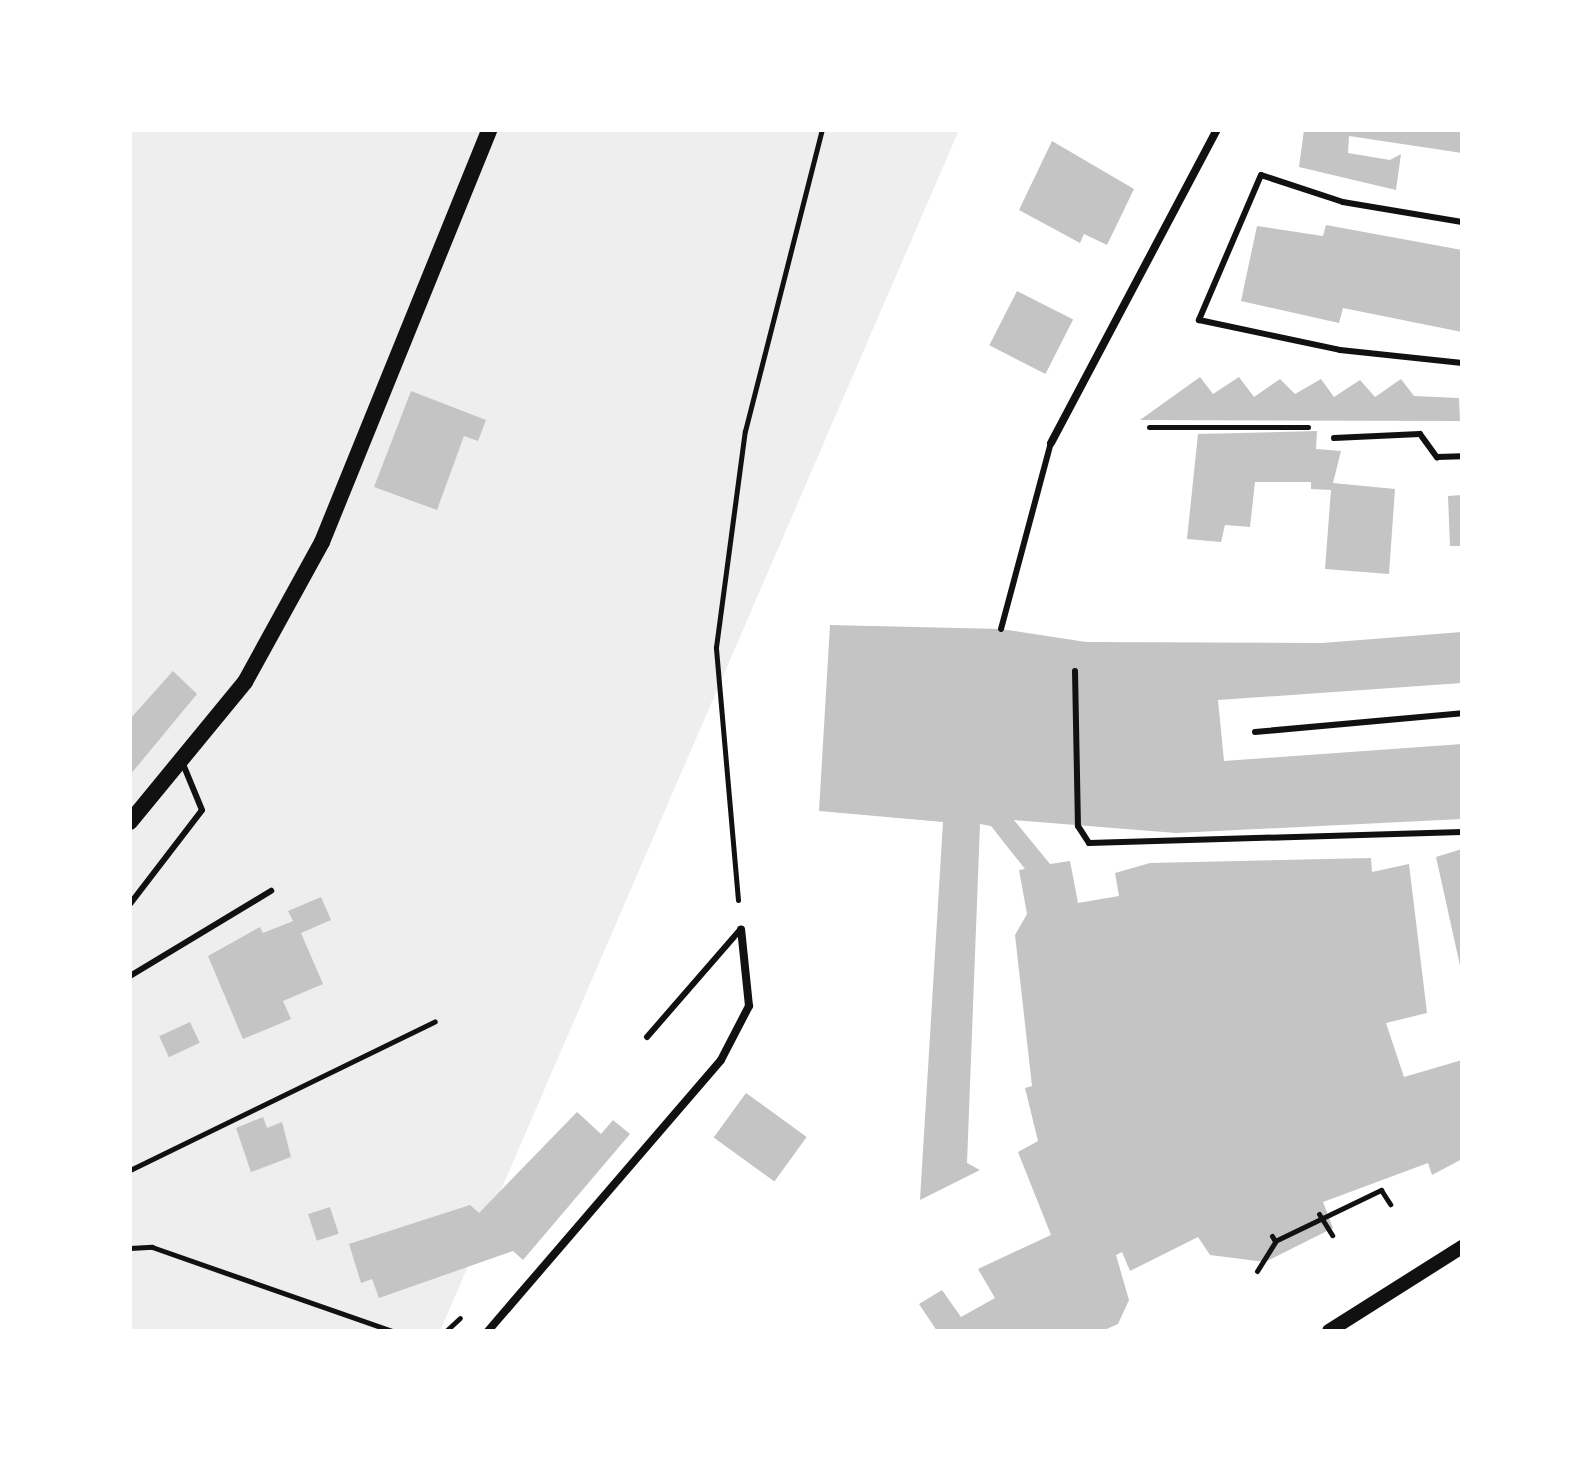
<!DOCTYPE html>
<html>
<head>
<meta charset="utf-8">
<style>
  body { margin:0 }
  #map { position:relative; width:1592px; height:1461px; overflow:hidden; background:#fff; font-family:Barlow,sans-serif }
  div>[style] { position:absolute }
  .green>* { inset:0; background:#eee }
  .building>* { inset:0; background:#c4c4c4; transform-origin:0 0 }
  .path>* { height:5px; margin:-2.5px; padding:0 2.5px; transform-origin:2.5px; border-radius:2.5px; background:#111 }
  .service>* { height:6px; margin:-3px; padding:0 3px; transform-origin:3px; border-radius:3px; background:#111 }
  .minor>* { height:8px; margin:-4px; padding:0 4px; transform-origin:4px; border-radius:4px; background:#111 }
  .tertiary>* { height:14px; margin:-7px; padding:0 7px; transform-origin:7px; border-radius:7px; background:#111 }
  .secondary>* { height:16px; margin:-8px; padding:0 8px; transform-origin:8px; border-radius:8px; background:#111 }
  span { translate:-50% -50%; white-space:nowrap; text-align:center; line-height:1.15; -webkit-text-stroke:8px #fff; paint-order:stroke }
  .frame { position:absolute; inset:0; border:132px solid #fff; pointer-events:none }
</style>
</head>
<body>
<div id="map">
  <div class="green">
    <div style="clip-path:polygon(130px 130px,959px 130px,440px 1331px,130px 1331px)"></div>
  </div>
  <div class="building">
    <div style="clip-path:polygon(1304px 130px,1462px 130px,1462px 153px,1349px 136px,1348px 153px,1390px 160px,1401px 154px,1396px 190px,1299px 167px)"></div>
    <div style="clip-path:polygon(1052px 141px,1134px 189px,1107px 245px,1084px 234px,1080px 243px,1019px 210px)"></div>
    <div style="clip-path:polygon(1326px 225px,1462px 250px,1462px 332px,1343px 308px,1339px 323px,1241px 301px,1257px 226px,1323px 236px)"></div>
    <div style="left:1017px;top:291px;width:63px;height:61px;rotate:27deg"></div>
    <div style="clip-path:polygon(1200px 377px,1213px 394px,1239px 377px,1254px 397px,1280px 379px,1295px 394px,1321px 379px,1334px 397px,1360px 380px,1375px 397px,1401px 379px,1414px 396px,1459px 398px,1460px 421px,1140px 420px)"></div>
    <div style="clip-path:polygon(411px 391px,486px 420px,478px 441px,464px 436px,437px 510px,374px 487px)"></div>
    <div style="clip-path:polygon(1317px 431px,1316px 449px,1341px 451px,1333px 483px,1395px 489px,1389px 574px,1325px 569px,1331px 490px,1311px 489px,1311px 482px,1255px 482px,1250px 527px,1225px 525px,1221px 542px,1187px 539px,1198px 434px)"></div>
    <div style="clip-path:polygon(1462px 495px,1462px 546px,1450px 546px,1448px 496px)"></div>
    <div style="clip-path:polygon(830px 625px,1001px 629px,1086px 642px,1322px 643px,1462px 632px,1462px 683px,1218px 700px,1224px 761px,1462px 744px,1462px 819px,1176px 833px,1014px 820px,1050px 864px,1070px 861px,1078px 903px,1119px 896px,1115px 873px,1150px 863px,1371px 858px,1372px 872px,1409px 864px,1427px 1013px,1386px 1023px,1404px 1077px,1462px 1060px,1462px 1159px,1432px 1175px,1428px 1163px,1323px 1202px,1333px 1228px,1265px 1262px,1210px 1255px,1198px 1237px,1130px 1271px,1122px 1252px,1116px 1255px,1129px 1300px,1118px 1324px,1102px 1331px,937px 1331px,919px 1304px,942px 1290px,961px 1317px,995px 1298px,978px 1269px,1051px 1235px,1018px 1152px,1038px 1141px,1025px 1088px,1032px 1086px,1015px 935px,1027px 914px,1019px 870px,1025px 869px,991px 826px,980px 824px,967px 1163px,980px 1170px,920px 1200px,943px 822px,819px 811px)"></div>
    <div style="clip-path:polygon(173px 671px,197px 694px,130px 775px,130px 719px)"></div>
    <div style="clip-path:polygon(1462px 849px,1462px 970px,1461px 970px,1436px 857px)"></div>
    <div style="clip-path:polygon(321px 897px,331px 920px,301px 933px,323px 984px,283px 1001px,291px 1019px,243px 1039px,208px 956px,260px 927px,263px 933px,293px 921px,288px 911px)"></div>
    <div style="left:190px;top:1022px;width:23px;height:34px;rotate:65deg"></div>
    <div style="left:746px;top:1093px;width:75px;height:55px;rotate:36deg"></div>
    <div style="clip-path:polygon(577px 1112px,601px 1134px,613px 1120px,630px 1134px,523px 1260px,513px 1251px,379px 1298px,372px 1279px,361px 1283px,349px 1244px,470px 1205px,479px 1213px)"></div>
    <div style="clip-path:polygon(263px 1117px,267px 1128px,282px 1122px,291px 1157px,251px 1172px,236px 1128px)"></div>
    <div style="left:330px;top:1207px;width:28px;height:23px;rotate:72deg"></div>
  </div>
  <div class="path">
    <div style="left:1149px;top:427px;width:159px"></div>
    <div style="left:738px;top:900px;width:254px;rotate:-95deg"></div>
    <div style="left:716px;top:647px;width:218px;rotate:-82.4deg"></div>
    <div style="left:745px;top:431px;width:311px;rotate:-75.7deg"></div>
    <div style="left:130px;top:1170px;width:339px;rotate:-26deg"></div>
    <div style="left:1319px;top:1214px;width:25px;rotate:58deg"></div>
    <div style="left:1272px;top:1236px;width:6px;rotate:59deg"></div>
    <div style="left:1275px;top:1241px;width:118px;rotate:-25.7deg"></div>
    <div style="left:1381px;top:1190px;width:17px;rotate:57deg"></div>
    <div style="left:130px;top:1248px;width:22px;rotate:-3deg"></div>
    <div style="left:152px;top:1247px;width:254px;rotate:19.3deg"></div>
    <div style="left:1257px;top:1271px;width:34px;rotate:-58deg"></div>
    <div style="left:446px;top:1331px;width:19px;rotate:-43deg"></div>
  </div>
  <div class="service">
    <div style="left:1462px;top:222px;width:121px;rotate:-170.5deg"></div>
    <div style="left:1343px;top:202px;width:86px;rotate:-161.8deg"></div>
    <div style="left:1261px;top:175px;width:158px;rotate:113.2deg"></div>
    <div style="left:1199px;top:320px;width:144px;rotate:12deg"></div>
    <div style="left:1340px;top:350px;width:123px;rotate:6.1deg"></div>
    <div style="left:1334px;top:438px;width:86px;rotate:-2.7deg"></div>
    <div style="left:1420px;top:434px;width:29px;rotate:54deg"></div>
    <div style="left:1437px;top:457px;width:25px;rotate:-2deg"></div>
    <div style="left:1001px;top:629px;width:193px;rotate:-75deg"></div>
    <div style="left:1075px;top:671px;width:155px;rotate:88.9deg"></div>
    <div style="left:1078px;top:826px;width:20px;rotate:57deg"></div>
    <div style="left:1089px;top:843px;width:373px;rotate:-1.7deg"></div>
    <div style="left:1255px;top:732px;width:208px;rotate:-5.2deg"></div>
    <div style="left:130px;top:904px;width:118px;rotate:-52.5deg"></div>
    <div style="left:202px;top:810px;width:50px;rotate:-112.4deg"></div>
    <div style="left:130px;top:976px;width:165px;rotate:-31.1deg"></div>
    <div style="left:647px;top:1037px;width:143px;rotate:-49deg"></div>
  </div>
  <div class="minor">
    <div style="left:1051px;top:443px;width:354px;rotate:-62.1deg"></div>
    <div style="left:488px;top:1331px;width:357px;rotate:-49.3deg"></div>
    <div style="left:721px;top:1060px;width:61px;rotate:-62.6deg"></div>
    <div style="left:749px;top:1006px;width:77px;rotate:-95.9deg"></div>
  </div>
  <div class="tertiary">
    <div style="left:1329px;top:1331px;width:157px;rotate:-32.3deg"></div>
  </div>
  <div class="secondary">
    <div style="left:130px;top:822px;width:181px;rotate:-50.6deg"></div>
    <div style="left:245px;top:682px;width:160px;rotate:-61.2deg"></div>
    <div style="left:322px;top:542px;width:445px;rotate:-67.9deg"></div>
  </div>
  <div class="frame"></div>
</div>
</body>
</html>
